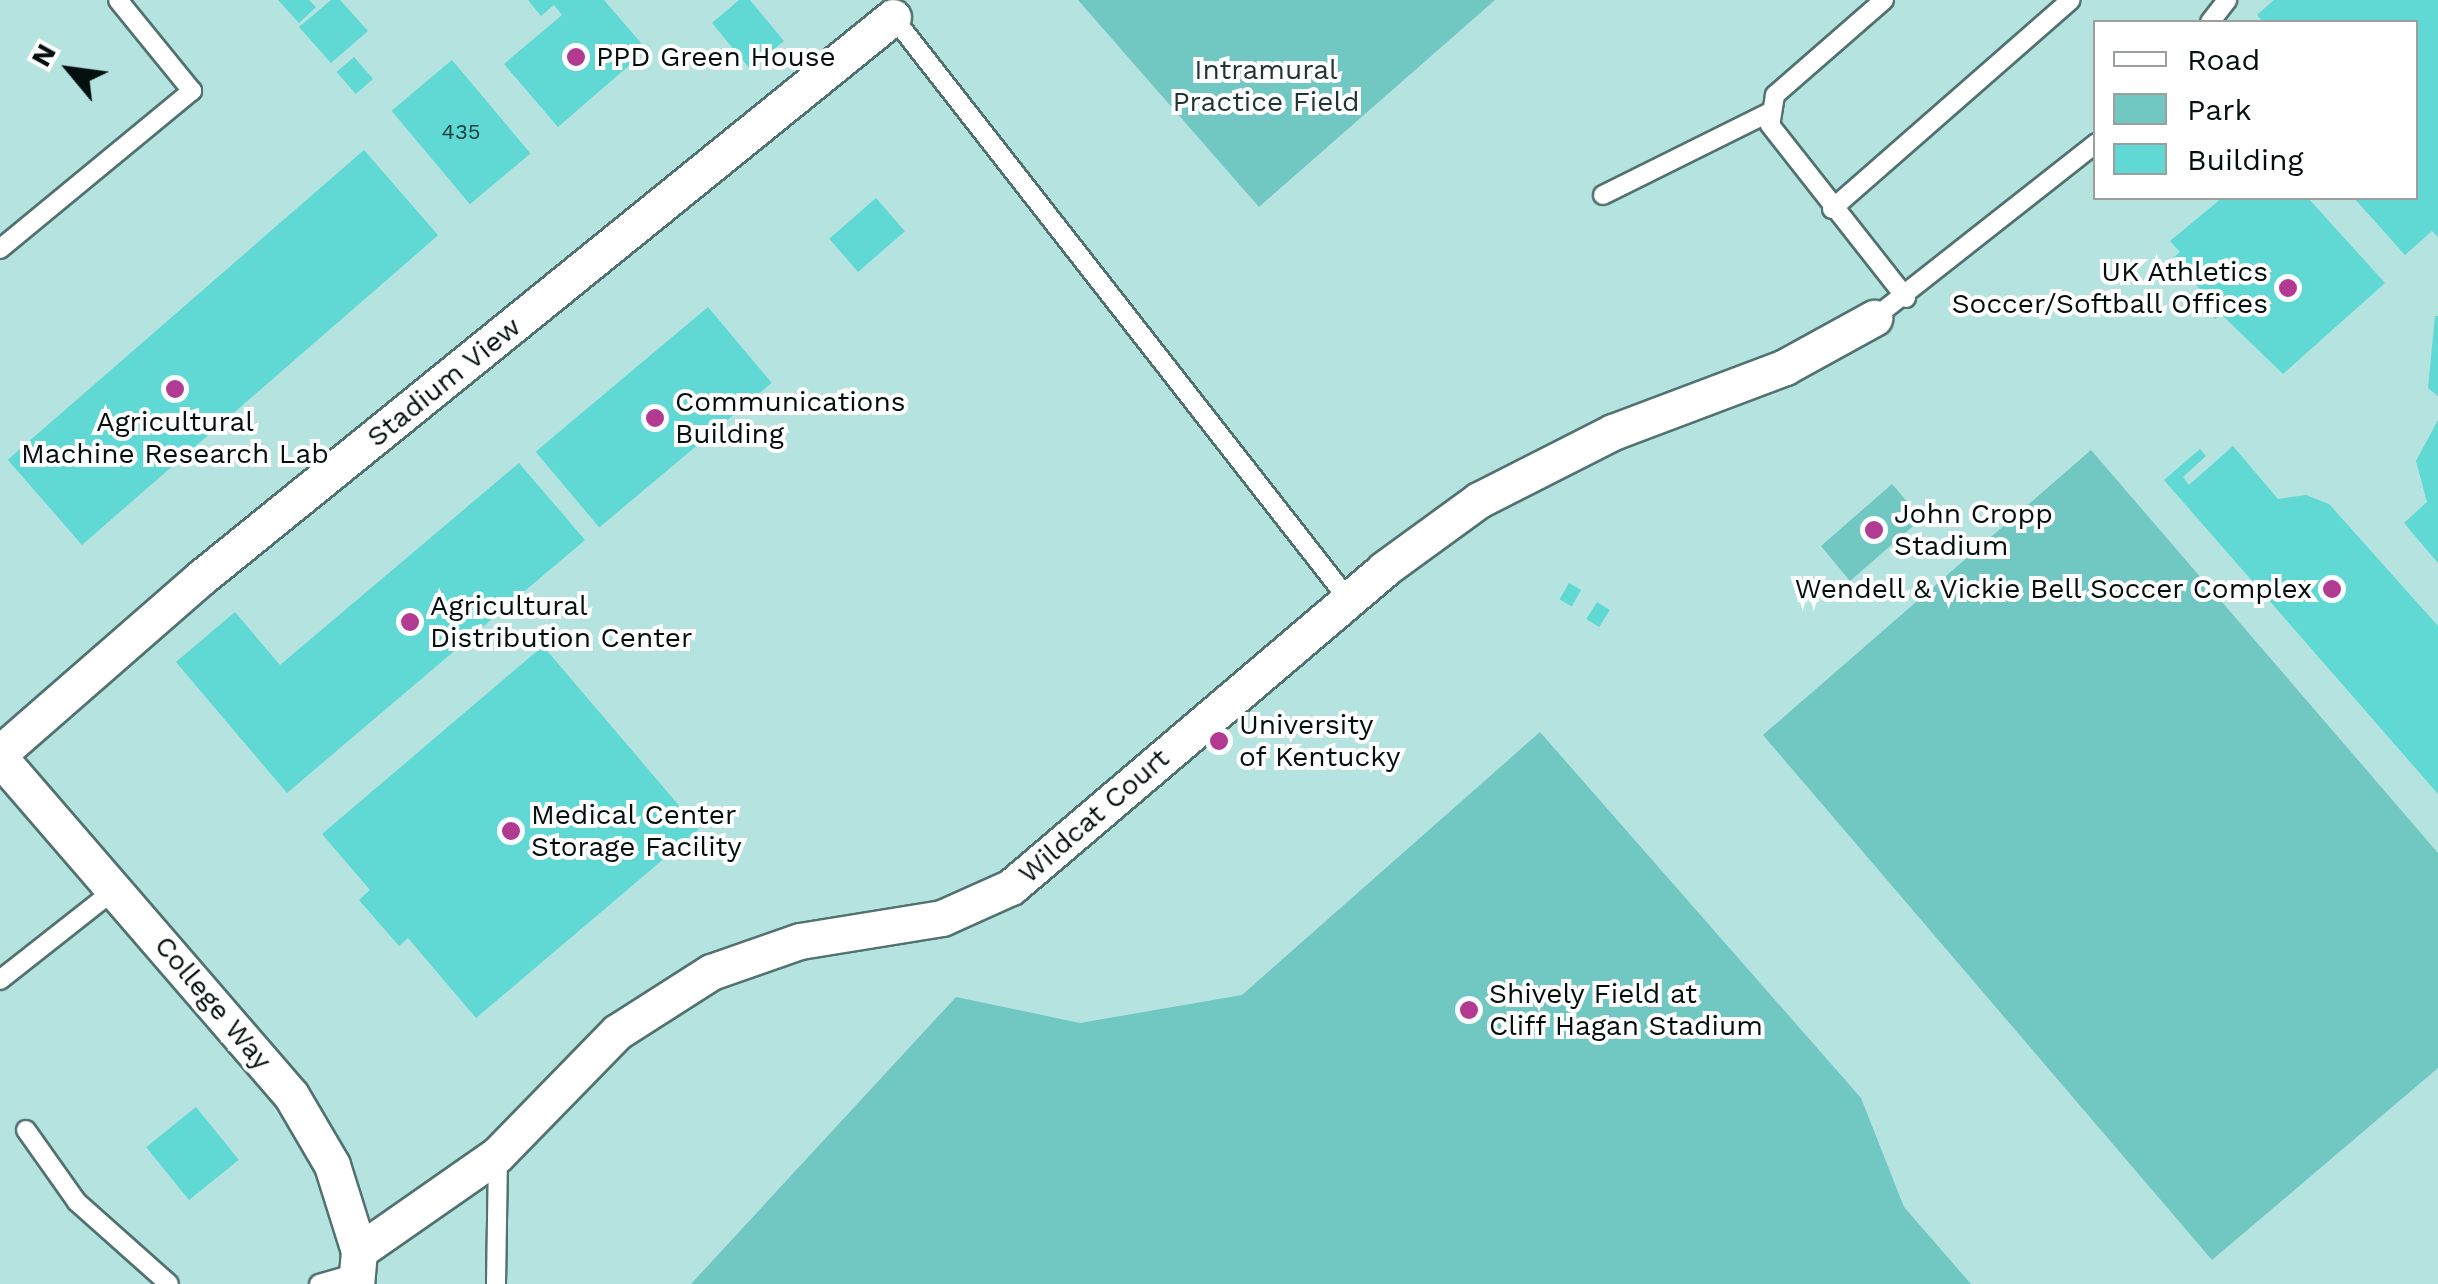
<!DOCTYPE html>
<html>
<head>
<meta charset="utf-8">
<style>
  body { margin:0 }
  #map { position:relative; width:2438px; height:1284px; overflow:hidden; background:#c9eeeb; font-family:"Work Sans",sans-serif }
  div>[style] { position:absolute }
  .built>* { inset:0; background:#b5e3e0 }
  .green>* { inset:0; background:#71c7c2 }
  .building>* { inset:0; background:#60d8d3; transform-origin:0 0 }
  .roads { filter:drop-shadow(2px 0 #517270) drop-shadow(-2px 0 #517270) drop-shadow(0 2px #517270) drop-shadow(0 -2px #517270) }
  .service>* { height:18px; margin:-9px; padding:0 9px; transform-origin:9px; border-radius:9px; background:#fff }
  .minor>* { height:35px; margin:-17.5px; padding:0 17.5px; transform-origin:17.5px; border-radius:17.5px; background:#fff }
  .dots>* { width:28px; height:28px; translate:-50% -50%; box-sizing:border-box; border:5px solid #fff; border-radius:50% }
  span { translate:-50% -50%; white-space:nowrap; text-align:center; line-height:1.15; -webkit-text-stroke:8px #fff; paint-order:stroke }
  .number-label { font-size:22px; color:#1b4240 }
  .number-label span { -webkit-text-stroke-width:0 }
  .poi-label { font-size:28px; color:#04100f }
  .left { translate:0 -50%; text-align:left }
  .right { translate:-100% -50%; text-align:right }
  .park-label { font-size:28px; color:#1f3534 }
  .street-label { font-size:28px; color:#04100f }
  .legend { position:absolute; left:2093px; top:20px; width:325px; height:180px; box-sizing:border-box; background:#fff; border:2px solid #9b9f9f; margin:0; padding:12px 18px; list-style:none; font-size:30px; color:#04100f }
  .legend li { display:flex; align-items:center; gap:20px; height:50px }
  .legend b { width:50px; border:2px solid #9b9f9f }
  .north { position:absolute; left:20px; top:20px; width:100px; height:100px; -webkit-text-stroke:8px #fff; paint-order:stroke; rotate:299deg; font-size:28px; font-weight:700; line-height:40px; text-align:center; color:#04100f }
  .north::after { content:''; display:block; margin:auto; width:35px; height:45px; background:#04100f; clip-path:polygon(50% 0,100% 100%,50% 72%,0 100%) }
</style>
</head>
<body>
<div id="map">
  <div class="built">
    <div style="clip-path:polygon(evenodd,0 0,2438px 0,2438px 1284px,0 1284px,0 0,2096px 22px,2416px 22px,2416px 198px,2096px 198px,2096px 22px)"></div>
  </div>
  <div class="green">
    <div style="clip-path:polygon(1078px 0,1495px 0,1259px 207px)"></div>
    <div style="clip-path:polygon(2091px 450px,2438px 853px,2438px 1068px,2212px 1260px,1763px 735px)"></div>
    <div style="clip-path:polygon(1892px 484px,1915px 511px,1922px 507px,1927px 514px,1850px 581px,1821px 546px)"></div>
    <div style="clip-path:polygon(1540px 732px,1861px 1098px,1904px 1207px,1971px 1284px,691px 1284px,956px 997px,1080px 1023px,1242px 995px)"></div>
  </div>
  <div class="building">
    <div style="clip-path:polygon(278px 0,309px 0,316px 7px,299px 23px)"></div>
    <div style="clip-path:polygon(331px 0,340px 0,368px 31px,331px 63px,299px 27px)"></div>
    <div style="clip-path:polygon(528px 0,604px 0,647px 50px,558px 127px,504px 64px,562px 15px,554px 5px,541px 16px)"></div>
    <div style="clip-path:polygon(739px 0,750px 0,784px 41px,750px 69px,712px 23px)"></div>
    <div style="clip-path:polygon(2274px 0,2438px 0,2438px 237px,2432px 231px,2405px 255px,2354px 198px,2416px 198px,2416px 22px,2263px 22px,2257px 15px)"></div>
    <div style="left:354px;top:57px;width:29px;height:23px;rotate:49deg"></div>
    <div style="left:452px;top:60px;width:122px;height:79px;rotate:50deg"></div>
    <div style="left:364px;top:150px;width:113px;height:472px;rotate:49deg"></div>
    <div style="left:876px;top:198px;width:44px;height:62px;rotate:49deg"></div>
    <div style="clip-path:polygon(2222px 198px,2308px 198px,2385px 283px,2283px 374px,2221px 314px,2215px 319px,2198px 300px,2204px 294px,2173px 258px,2180px 252px,2170px 241px)"></div>
    <div style="left:708px;top:307px;width:99px;height:225px;rotate:50deg"></div>
    <div style="clip-path:polygon(2435px 316px,2438px 316px,2438px 396px,2428px 388px)"></div>
    <div style="clip-path:polygon(2438px 420px,2438px 563px,2404px 523px,2427px 502px,2416px 461px)"></div>
    <div style="clip-path:polygon(2233px 446px,2278px 499px,2306px 495px,2329px 504px,2438px 626px,2438px 794px,2164px 480px,2200px 449px,2206px 456px,2183px 477px,2189px 485px)"></div>
    <div style="clip-path:polygon(519px 463px,585px 540px,287px 793px,176px 662px,235px 612px,280px 665px)"></div>
    <div style="left:1569px;top:583px;width:14px;height:19px;rotate:30deg"></div>
    <div style="left:1597px;top:602px;width:15px;height:20px;rotate:32deg"></div>
    <div style="clip-path:polygon(543px 646px,699px 829px,476px 1018px,408px 938px,399px 946px,359px 900px,370px 890px,322px 834px)"></div>
    <div style="left:196px;top:1107px;width:68px;height:64px;rotate:51deg"></div>
  </div>
  <div class="roads">
    <div class="service">
      <div style="left:1884px;top:0;width:145px;rotate:138.9deg"></div>
      <div style="left:1775px;top:95px;width:30px;rotate:99deg"></div>
      <div style="left:1770px;top:125px;width:220px;rotate:51.8deg"></div>
      <div style="left:893px;top:17px;width:739px;rotate:51.98deg"></div>
      <div style="left:2210px;top:22px;width:28px;rotate:-52deg"></div>
      <div style="left:1603px;top:195px;width:186px;rotate:-26.4deg"></div>
      <div style="left:1832px;top:209px;width:317px;rotate:-41.2deg"></div>
      <div style="left:0;top:249px;width:249px;rotate:-39.5deg"></div>
      <div style="left:192px;top:91px;width:117px;rotate:-129.1deg"></div>
      <div style="left:1874px;top:318px;width:283px;rotate:-38.2deg"></div>
      <div style="left:0;top:980px;width:149px;rotate:-38.2deg"></div>
      <div style="left:26px;top:1130px;width:88px;rotate:54.7deg"></div>
      <div style="left:77px;top:1202px;width:123px;rotate:41.7deg"></div>
      <div style="left:319px;top:1284px;width:40px;rotate:-16deg"></div>
      <div style="left:496px;top:1284px;width:130px;rotate:-89.1deg"></div>
    </div>
    <div class="minor">
      <div style="left:0;top:753px;width:269px;rotate:-41.1deg"></div>
      <div style="left:203px;top:576px;width:888px;rotate:-39.01deg"></div>
      <div style="left:0;top:758px;width:445px;rotate:49.2deg"></div>
      <div style="left:291px;top:1095px;width:81px;rotate:59.6deg"></div>
      <div style="left:332px;top:1165px;width:90px;rotate:72.6deg"></div>
      <div style="left:359px;top:1251px;width:33px;rotate:95deg"></div>
      <div style="left:359px;top:1251px;width:169px;rotate:-34.9deg"></div>
      <div style="left:498px;top:1154px;width:170px;rotate:-45.7deg"></div>
      <div style="left:617px;top:1032px;width:112px;rotate:-32.6deg"></div>
      <div style="left:711px;top:972px;width:94px;rotate:-19.2deg"></div>
      <div style="left:800px;top:941px;width:144px;rotate:-9.2deg"></div>
      <div style="left:942px;top:918px;width:76px;rotate:-24.2deg"></div>
      <div style="left:1011px;top:887px;width:490px;rotate:-40.4deg"></div>
      <div style="left:1384px;top:569px;width:117px;rotate:-36deg"></div>
      <div style="left:1479px;top:500px;width:150px;rotate:-26.9deg"></div>
      <div style="left:1613px;top:432px;width:184px;rotate:-20.7deg"></div>
      <div style="left:1785px;top:367px;width:102px;rotate:-28.8deg"></div>
    </div>
  </div>
  <div class="dots">
    <div style="left:576px;top:57px;background:#b23a90"></div>
    <div style="left:2288px;top:288px;background:#b23a90"></div>
    <div style="left:175px;top:389px;background:#b23a90"></div>
    <div style="left:655px;top:418px;background:#b23a90"></div>
    <div style="left:1874px;top:530px;background:#b23a90"></div>
    <div style="left:2332px;top:589px;background:#b23a90"></div>
    <div style="left:410px;top:622px;background:#b23a90"></div>
    <div style="left:1219px;top:741px;background:#b23a90"></div>
    <div style="left:511px;top:831px;background:#b23a90"></div>
    <div style="left:1469px;top:1010px;background:#b23a90"></div>
  </div>
  <div class="number-label">
    <span style="left:461px;top:132px">435</span>
  </div>
  <div class="poi-label">
    <span class="left" style="left:596px;top:57px">PPD Green House</span>
    <span class="right" style="left:2268px;top:288px">UK Athletics<br>Soccer/Softball Offices</span>
    <span class="left" style="left:675px;top:418px">Communications<br>Building</span>
    <span style="left:175px;top:438px">Agricultural<br>Machine Research Lab</span>
    <span class="left" style="left:1894px;top:530px">John Cropp<br>Stadium</span>
    <span class="right" style="left:2312px;top:589px">Wendell &amp; Vickie Bell Soccer Complex</span>
    <span class="left" style="left:430px;top:622px">Agricultural<br>Distribution Center</span>
    <span class="left" style="left:1239px;top:741px">University<br>of Kentucky</span>
    <span class="left" style="left:531px;top:831px">Medical Center<br>Storage Facility</span>
    <span class="left" style="left:1489px;top:1010px">Shively Field at<br>Cliff Hagan Stadium</span>
  </div>
  <div class="park-label">
    <span style="left:1266px;top:86px">Intramural<br>Practice Field</span>
  </div>
  <div class="street-label">
    <span style="left:444px;top:382px;rotate:-39deg">Stadium View</span>
    <span style="left:1094px;top:816px;rotate:-41deg">Wildcat Court</span>
    <span style="left:213px;top:1003px;rotate:50deg">College Way</span>
  </div>
  <ul class="legend">
  <li><b style="height:12px;background:#fff"></b>Road</li>
  <li><b style="height:28px;background:#71c7c2"></b>Park</li>
  <li><b style="height:28px;background:#60d8d3"></b>Building</li>
  </ul>
  <div class="north">N</div>
</div>
</body>
</html>
